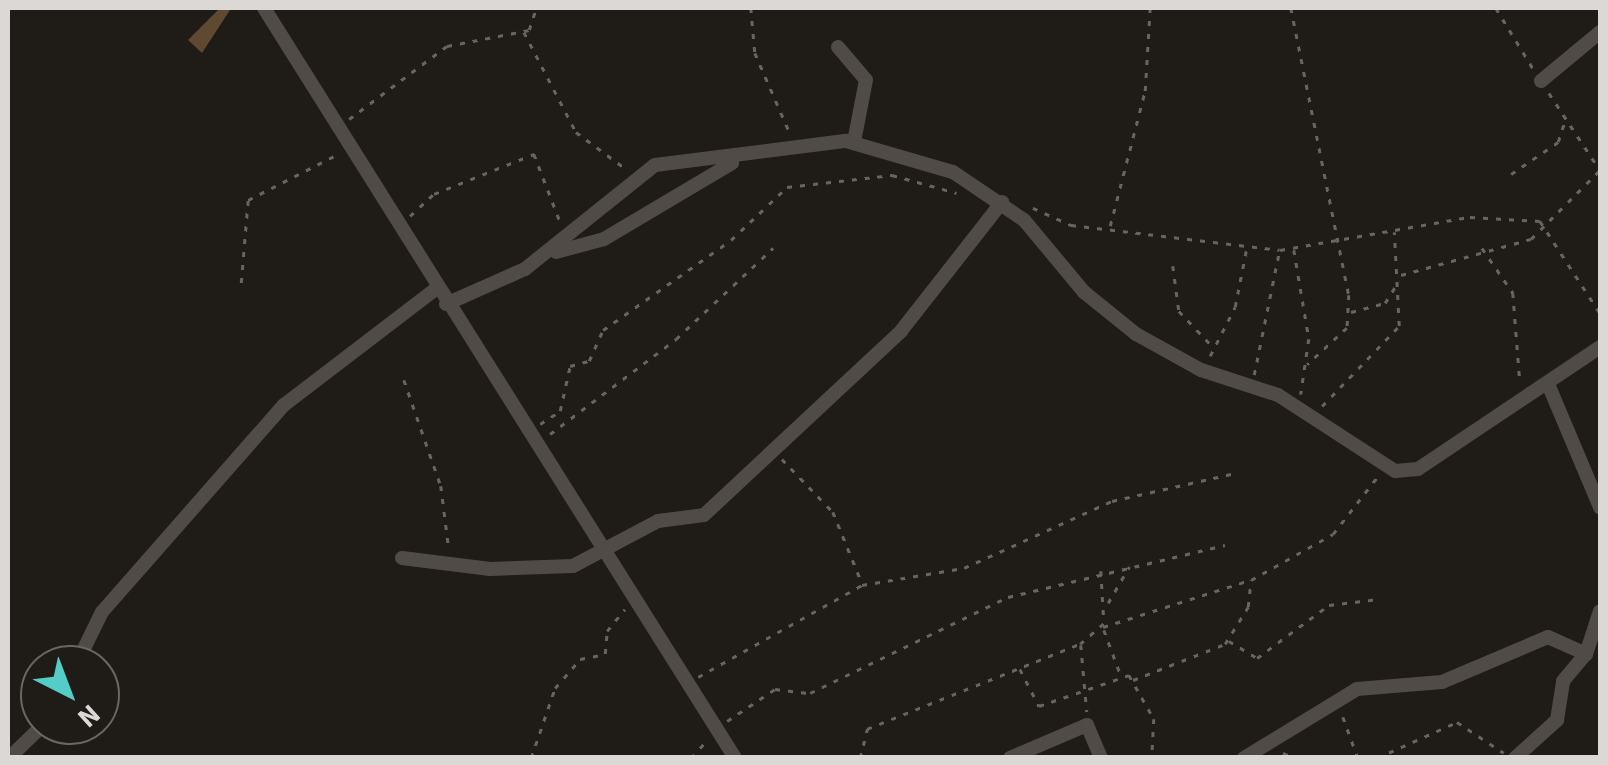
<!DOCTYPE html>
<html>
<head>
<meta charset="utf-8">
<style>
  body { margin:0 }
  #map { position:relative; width:1608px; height:765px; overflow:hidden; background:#1f1b17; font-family:"Source Sans 3",sans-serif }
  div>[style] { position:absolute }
  .building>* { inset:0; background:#5f4931 }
  .path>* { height:2.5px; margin-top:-1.25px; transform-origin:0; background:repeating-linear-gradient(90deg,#686461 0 5px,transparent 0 13px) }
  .minor>* { height:14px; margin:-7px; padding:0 7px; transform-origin:7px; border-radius:7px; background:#504b46 }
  span { translate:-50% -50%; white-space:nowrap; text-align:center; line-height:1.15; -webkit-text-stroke:10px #1f1b17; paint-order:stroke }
  .frame { position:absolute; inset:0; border:10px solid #dbd8d5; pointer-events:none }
  .north { position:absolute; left:20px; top:645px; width:100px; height:100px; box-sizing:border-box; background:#1f1b17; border:2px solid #6a6763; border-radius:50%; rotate:138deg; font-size:28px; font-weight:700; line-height:40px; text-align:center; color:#dbd8d5 }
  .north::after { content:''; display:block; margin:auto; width:35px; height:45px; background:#54cdc8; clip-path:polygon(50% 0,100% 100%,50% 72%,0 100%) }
</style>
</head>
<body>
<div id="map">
  <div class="building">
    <div style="clip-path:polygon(220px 8px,230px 10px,202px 53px,188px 40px)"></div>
  </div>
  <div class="path">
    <div style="left:751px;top:8px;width:45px;rotate:84.9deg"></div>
    <div style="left:755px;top:53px;width:87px;rotate:66.4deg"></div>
    <div style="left:1291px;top:8px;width:293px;rotate:78.6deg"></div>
    <div style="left:1349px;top:295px;width:33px;rotate:93deg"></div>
    <div style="left:1347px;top:328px;width:54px;rotate:137.2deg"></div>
    <div style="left:1496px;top:8px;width:73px;rotate:58.5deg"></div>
    <div style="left:524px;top:32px;width:113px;rotate:62.5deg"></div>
    <div style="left:576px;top:132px;width:62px;rotate:36.5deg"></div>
    <div style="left:1549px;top:93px;width:92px;rotate:56.5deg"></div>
    <div style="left:349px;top:119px;width:122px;rotate:-36.7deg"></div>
    <div style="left:447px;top:46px;width:84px;rotate:-11deg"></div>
    <div style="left:529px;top:30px;width:23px;rotate:-72deg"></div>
    <div style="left:1511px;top:174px;width:57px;rotate:-34.2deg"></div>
    <div style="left:1558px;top:142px;width:23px;rotate:-72deg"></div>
    <div style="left:1033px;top:208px;width:42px;rotate:24.1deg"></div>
    <div style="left:1071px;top:225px;width:210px;rotate:6.8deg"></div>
    <div style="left:1280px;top:250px;width:193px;rotate:-9.9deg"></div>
    <div style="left:1470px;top:217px;width:70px;rotate:3.3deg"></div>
    <div style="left:1540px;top:221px;width:110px;rotate:56.9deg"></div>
    <div style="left:410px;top:216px;width:33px;rotate:-43deg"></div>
    <div style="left:434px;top:194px;width:108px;rotate:-21.8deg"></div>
    <div style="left:534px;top:154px;width:75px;rotate:68.9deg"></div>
    <div style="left:1110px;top:226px;width:139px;rotate:-75.5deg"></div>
    <div style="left:1145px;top:91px;width:83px;rotate:-86.6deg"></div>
    <div style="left:1482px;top:248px;width:55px;rotate:55.4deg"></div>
    <div style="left:1513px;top:293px;width:89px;rotate:85.5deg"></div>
    <div style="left:1294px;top:250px;width:90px;rotate:80.4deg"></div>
    <div style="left:1309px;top:339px;width:56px;rotate:98.3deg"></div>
    <div style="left:1173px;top:266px;width:45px;rotate:82.4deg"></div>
    <div style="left:1179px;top:311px;width:50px;rotate:46.6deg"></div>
    <div style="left:1401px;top:275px;width:135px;rotate:-15.5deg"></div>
    <div style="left:1531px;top:239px;width:98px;rotate:-45deg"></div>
    <div style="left:241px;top:283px;width:83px;rotate:-85.2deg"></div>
    <div style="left:248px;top:200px;width:103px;rotate:-27.1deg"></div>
    <div style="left:1351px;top:312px;width:35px;rotate:-15deg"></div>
    <div style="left:1385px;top:303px;width:26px;rotate:-58deg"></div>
    <div style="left:1210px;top:356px;width:55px;rotate:-63deg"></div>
    <div style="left:1235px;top:307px;width:57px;rotate:-78.9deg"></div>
    <div style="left:1254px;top:375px;width:126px;rotate:-78.5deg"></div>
    <div style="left:404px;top:380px;width:112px;rotate:70.8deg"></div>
    <div style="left:441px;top:486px;width:64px;rotate:82.8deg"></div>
    <div style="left:1322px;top:406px;width:111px;rotate:-46.1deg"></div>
    <div style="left:1399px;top:326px;width:94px;rotate:-93deg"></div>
    <div style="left:540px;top:424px;width:24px;rotate:-33deg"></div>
    <div style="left:560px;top:411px;width:46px;rotate:-77.5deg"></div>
    <div style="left:570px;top:366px;width:20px;rotate:-15deg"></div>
    <div style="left:589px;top:361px;width:34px;rotate:-66deg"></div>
    <div style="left:603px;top:330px;width:156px;rotate:-35.1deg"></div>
    <div style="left:731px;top:240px;width:77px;rotate:-43.4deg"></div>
    <div style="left:787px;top:187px;width:106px;rotate:-6.5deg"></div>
    <div style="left:892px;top:175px;width:67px;rotate:15.5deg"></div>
    <div style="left:550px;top:434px;width:158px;rotate:-37deg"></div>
    <div style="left:676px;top:339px;width:133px;rotate:-43.2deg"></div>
    <div style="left:782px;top:459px;width:74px;rotate:46.1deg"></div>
    <div style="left:833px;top:512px;width:77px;rotate:67.8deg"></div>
    <div style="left:1101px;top:571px;width:51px;rotate:86.6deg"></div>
    <div style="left:1108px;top:603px;width:42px;rotate:-59.7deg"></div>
    <div style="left:1103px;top:627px;width:154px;rotate:-17.7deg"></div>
    <div style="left:1104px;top:630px;width:46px;rotate:69.6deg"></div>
    <div style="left:1229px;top:641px;width:33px;rotate:31deg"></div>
    <div style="left:1257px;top:658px;width:89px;rotate:-36.4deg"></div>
    <div style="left:1329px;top:605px;width:50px;rotate:-6.8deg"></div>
    <div style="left:1081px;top:645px;width:67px;rotate:84.9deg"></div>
    <div style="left:1020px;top:669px;width:42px;rotate:62.8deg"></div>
    <div style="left:1039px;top:706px;width:95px;rotate:-19deg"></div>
    <div style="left:1129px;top:675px;width:51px;rotate:60.4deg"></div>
    <div style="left:1154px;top:719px;width:39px;rotate:93deg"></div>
    <div style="left:698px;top:677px;width:188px;rotate:-29.3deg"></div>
    <div style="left:862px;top:585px;width:103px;rotate:-9.5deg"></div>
    <div style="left:964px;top:568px;width:162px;rotate:-24.4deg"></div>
    <div style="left:1112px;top:501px;width:122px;rotate:-12.8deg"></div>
    <div style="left:1133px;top:680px;width:99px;rotate:-21.4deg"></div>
    <div style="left:1225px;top:644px;width:44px;rotate:-58.1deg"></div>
    <div style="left:1248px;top:607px;width:27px;rotate:-84deg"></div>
    <div style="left:1251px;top:580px;width:94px;rotate:-29.3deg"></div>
    <div style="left:1333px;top:534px;width:73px;rotate:-52.2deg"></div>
    <div style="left:1343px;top:717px;width:44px;rotate:69.9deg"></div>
    <div style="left:727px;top:721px;width:58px;rotate:-33.7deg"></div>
    <div style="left:775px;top:689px;width:35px;rotate:7deg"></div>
    <div style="left:810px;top:693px;width:220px;rotate:-25.9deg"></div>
    <div style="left:1008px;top:597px;width:223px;rotate:-13.5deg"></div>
    <div style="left:1283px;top:753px;width:13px;rotate:23deg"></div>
    <div style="left:531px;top:758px;width:74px;rotate:-71.1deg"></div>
    <div style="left:555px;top:688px;width:38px;rotate:-49deg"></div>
    <div style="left:580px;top:659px;width:25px;rotate:-11deg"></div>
    <div style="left:605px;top:654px;width:23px;rotate:-85deg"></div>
    <div style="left:607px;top:631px;width:28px;rotate:-51deg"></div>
    <div style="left:691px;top:758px;width:24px;rotate:-48deg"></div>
    <div style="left:860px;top:758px;width:30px;rotate:-76deg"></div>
    <div style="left:867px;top:729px;width:229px;rotate:-21.8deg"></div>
    <div style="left:1080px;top:644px;width:32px;rotate:-41deg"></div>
    <div style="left:1377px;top:758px;width:88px;rotate:-24.2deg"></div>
    <div style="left:1457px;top:722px;width:56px;rotate:33.4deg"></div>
  </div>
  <div class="minor">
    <div style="left:264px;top:8px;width:886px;rotate:57.87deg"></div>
    <div style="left:838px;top:47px;width:43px;rotate:49.7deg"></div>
    <div style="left:866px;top:80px;width:63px;rotate:101deg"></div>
    <div style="left:1541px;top:81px;width:77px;rotate:-39.7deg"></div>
    <div style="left:556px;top:252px;width:50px;rotate:-15.2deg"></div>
    <div style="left:604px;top:239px;width:149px;rotate:-30.7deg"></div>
    <div style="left:446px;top:304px;width:86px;rotate:-23.9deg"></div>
    <div style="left:525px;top:269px;width:166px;rotate:-38.7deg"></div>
    <div style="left:655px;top:165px;width:193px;rotate:-7.2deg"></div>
    <div style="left:846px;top:141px;width:111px;rotate:16.2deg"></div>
    <div style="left:953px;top:172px;width:86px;rotate:34.1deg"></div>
    <div style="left:1024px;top:220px;width:94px;rotate:50.2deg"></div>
    <div style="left:1084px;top:292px;width:67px;rotate:38.9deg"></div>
    <div style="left:1136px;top:334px;width:74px;rotate:29deg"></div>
    <div style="left:1201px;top:370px;width:81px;rotate:18deg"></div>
    <div style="left:1278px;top:395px;width:140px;rotate:33deg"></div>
    <div style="left:1395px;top:471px;width:23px;rotate:-5deg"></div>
    <div style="left:1418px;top:469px;width:219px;rotate:-33.8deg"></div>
    <div style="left:1548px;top:384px;width:134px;rotate:67.1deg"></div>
    <div style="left:402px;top:558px;width:89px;rotate:7.1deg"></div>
    <div style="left:490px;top:569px;width:83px;rotate:-2.1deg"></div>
    <div style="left:573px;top:566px;width:96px;rotate:-27.9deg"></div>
    <div style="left:658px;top:521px;width:46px;rotate:-7.4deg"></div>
    <div style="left:704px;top:515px;width:270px;rotate:-43deg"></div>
    <div style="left:901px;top:331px;width:164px;rotate:-51.9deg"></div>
    <div style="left:76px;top:665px;width:59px;rotate:-63.9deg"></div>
    <div style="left:102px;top:612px;width:276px;rotate:-48.7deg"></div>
    <div style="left:284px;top:405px;width:193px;rotate:-37.4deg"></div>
    <div style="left:9px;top:758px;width:47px;rotate:-44.1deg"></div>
    <div style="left:1010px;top:758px;width:84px;rotate:-23.2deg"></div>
    <div style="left:1087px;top:725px;width:36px;rotate:67deg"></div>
    <div style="left:1244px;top:758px;width:132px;rotate:-31.4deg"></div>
    <div style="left:1357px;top:689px;width:85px;rotate:-4.7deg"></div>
    <div style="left:1442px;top:682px;width:115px;rotate:-23deg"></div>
    <div style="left:1548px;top:637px;width:42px;rotate:24.1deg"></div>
    <div style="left:1515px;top:758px;width:57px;rotate:-42.1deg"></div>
    <div style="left:1557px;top:720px;width:39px;rotate:-81deg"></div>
    <div style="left:1563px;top:681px;width:35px;rotate:-50deg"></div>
    <div style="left:1586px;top:654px;width:45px;rotate:-72deg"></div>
  </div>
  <div class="frame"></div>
  <div class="north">N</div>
</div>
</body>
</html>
